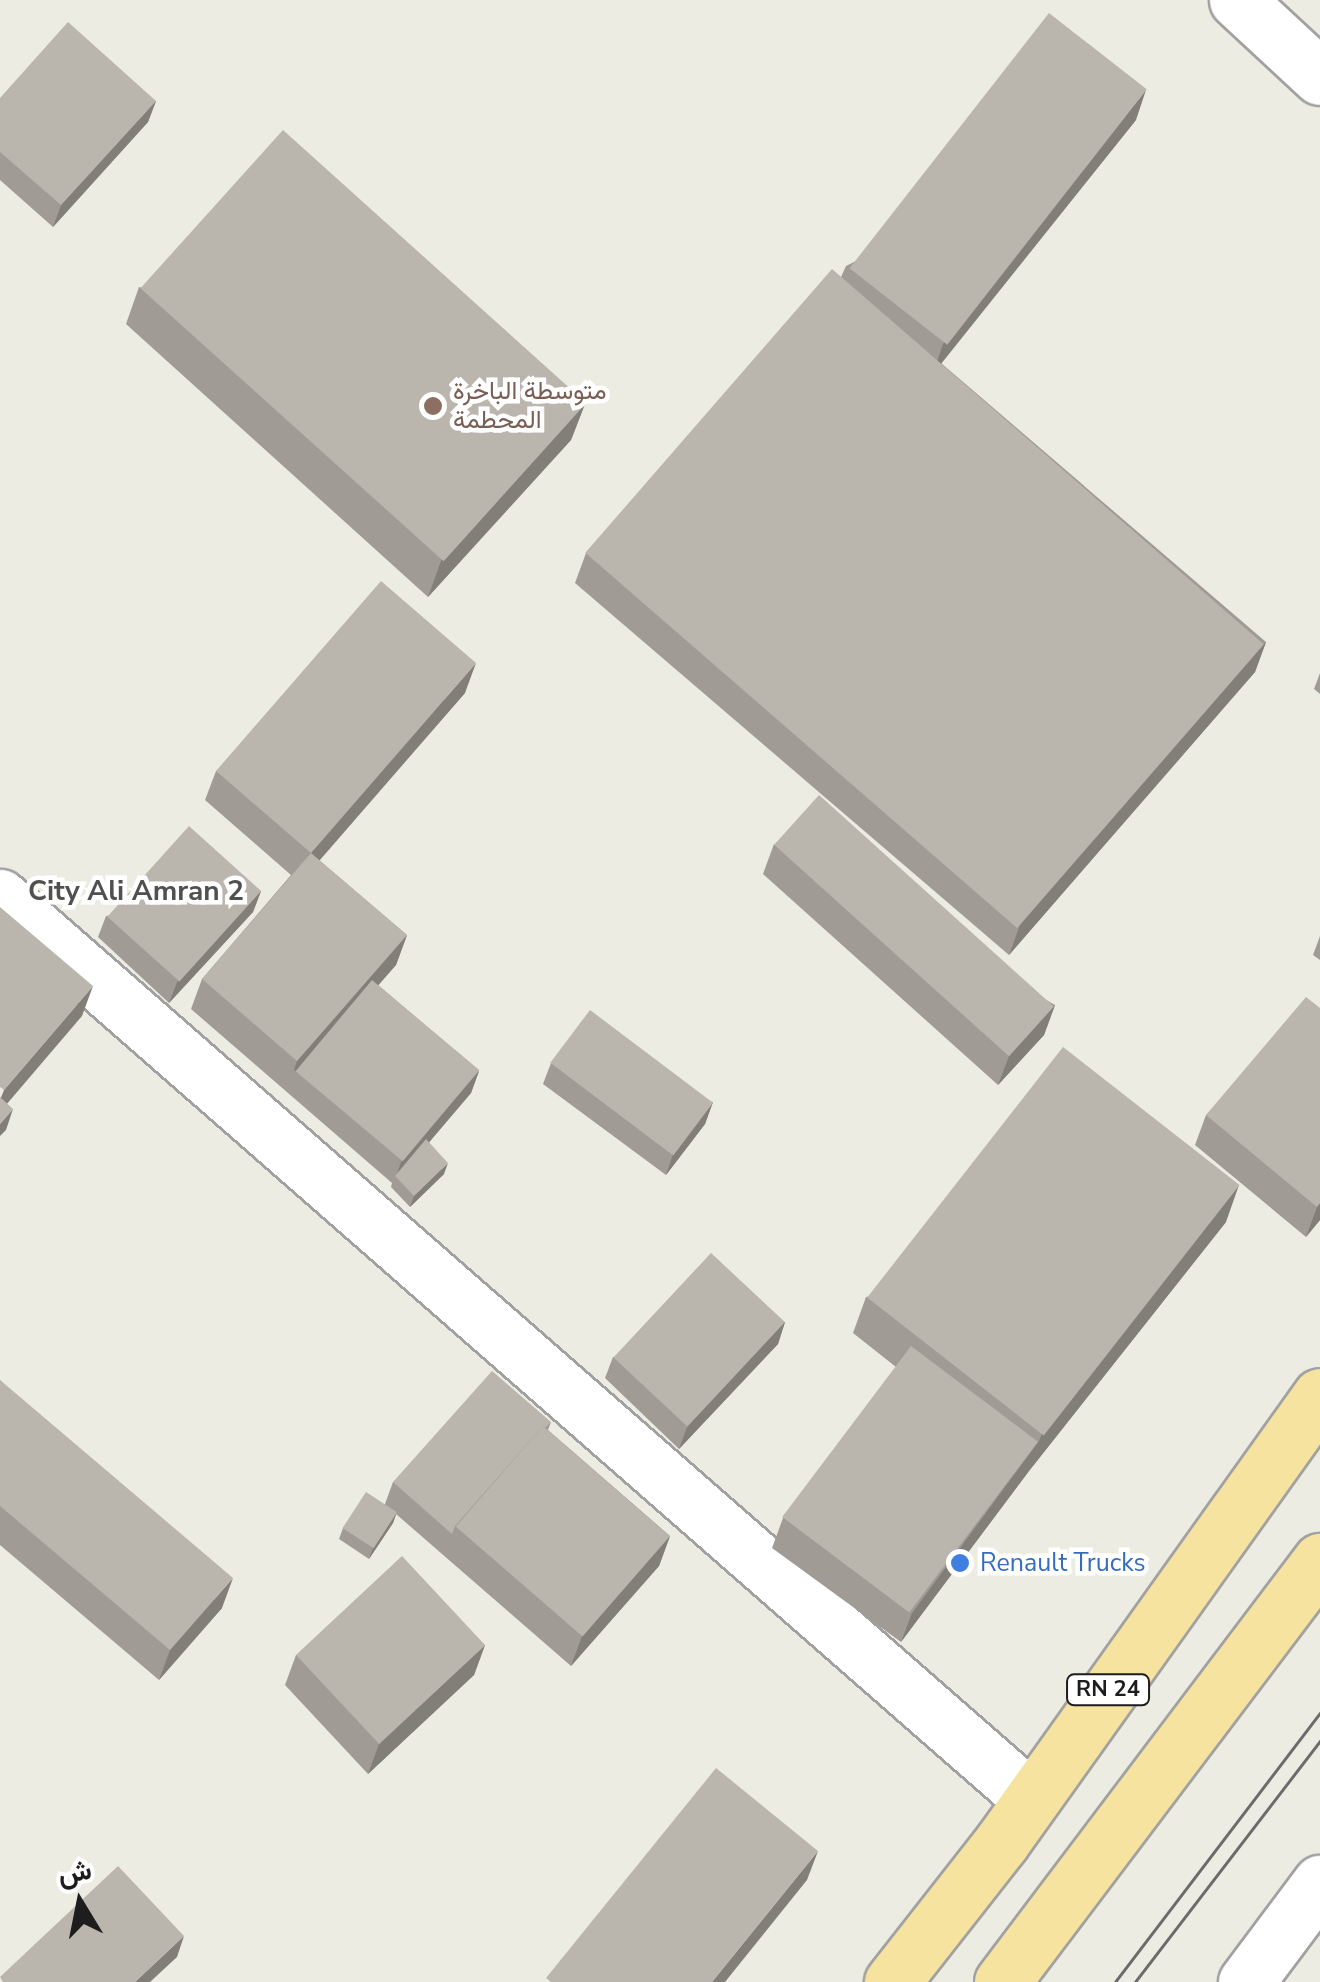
<!DOCTYPE html>
<html>
<head>
<meta charset="utf-8">
<style>
  body { margin:0 }
  #map { position:relative; width:1320px; height:1982px; overflow:hidden; background:#edece3; font-family:"Nunito Sans",Vazirmatn,sans-serif }
  div>[style] { position:absolute }
  .roads { filter:drop-shadow(2px 0 #a1a1a1) drop-shadow(-2px 0 #a1a1a1) drop-shadow(0 2px #a1a1a1) drop-shadow(0 -2px #a1a1a1) }
  .minor>* { height:55px; margin:-27.5px; padding:0 27.5px; transform-origin:27.5px; border-radius:27.5px; background:#fff }
  .major>* { height:55px; margin:-27.5px; padding:0 27.5px; transform-origin:27.5px; border-radius:27.5px; background:#f6e39f }
  .tram>* { height:2.5px; margin:-1.25px; padding:0 1.25px; transform-origin:1.25px; border-radius:1.25px; background:#6b6b6b }
  .wall>* { inset:0; background:#a09c95 }
  .shaded-wall>* { inset:0; background:#827f79 }
  .building>* { inset:0; background:#bab5ad; transform-origin:0 0 }
  .dots>* { width:28px; height:28px; translate:-50% -50%; box-sizing:border-box; border:5px solid #fff; border-radius:50% }
  span { translate:-50% -50%; white-space:nowrap; text-align:center; line-height:1.15; -webkit-text-stroke:9px #fff; paint-order:stroke }
  .shield-label span { padding:2px 8px; background:#fff; border:2px solid; border-radius:8px; -webkit-text-stroke-width:0 }
  .shield-label { font-size:22px; color:#1d1d1d; font-weight:700 }
  .education-label { font-size:25px; color:#785e54 }
  .left { translate:0 -50%; text-align:left }
  .shop-label { font-size:25px; color:#366cbe }
  .neighbourhood-label { font-size:28px; color:#505050; font-weight:700 }
  .north { position:absolute; left:30px; top:1852px; width:100px; height:100px; -webkit-text-stroke:8px #fff; paint-order:stroke; rotate:350deg; font-size:28px; font-weight:700; line-height:40px; text-align:center; color:#1d1d1d }
  .north::after { content:''; display:block; margin:auto; width:35px; height:45px; background:#1d1d1d; clip-path:polygon(50% 0,100% 100%,50% 72%,0 100%) }
</style>
</head>
<body>
<div id="map">
  <div class="roads">
    <div class="minor">
      <div style="left:1237px;top:0;width:113px;rotate:42.9deg"></div>
      <div style="left:0;top:897px;width:1368px;rotate:41.18deg"></div>
      <div style="left:1246px;top:1982px;width:124px;rotate:-53.2deg"></div>
    </div>
    <div class="major">
      <div style="left:892px;top:1982px;width:177px;rotate:-51.9deg"></div>
      <div style="left:1001px;top:1843px;width:549px;rotate:-54.49deg"></div>
      <div style="left:1002px;top:1982px;width:528px;rotate:-52.93deg"></div>
    </div>
  </div>
  <div class="tram">
    <div style="left:1115px;top:1982px;width:338px;rotate:-52.7deg"></div>
    <div style="left:1135px;top:1982px;width:304px;rotate:-52.5deg"></div>
  </div>
  <div class="wall">
    <div style="clip-path:polygon(0 98px,156px 101px,148px 122px,53px 227px,0 180px)"></div>
    <div style="clip-path:polygon(1136px 120px,941px 363px,1266px 642px,1255px 672px,1009px 955px,575px 583px,586px 553px,841px 277px,846px 266px)"></div>
    <div style="clip-path:polygon(139px 287px,585px 404px,571px 440px,428px 597px,126px 324px)"></div>
    <div style="clip-path:polygon(1320px 673px,1320px 694px,1314px 689px)"></div>
    <div style="clip-path:polygon(465px 693px,319px 860px,407px 935px,396px 965px,378px 985px,479px 1071px,471px 1093px,429px 1142px,444px 1174px,410px 1207px,391px 1187px,392px 1183px,191px 1009px,202px 979px,291px 875px,205px 800px,216px 771px)"></div>
    <div style="clip-path:polygon(774px 844px,1055px 1005px,1044px 1035px,998px 1085px,763px 874px)"></div>
    <div style="clip-path:polygon(261px 891px,253px 912px,169px 1003px,98px 937px,106px 916px)"></div>
    <div style="clip-path:polygon(1320px 936px,1320px 960px,1313px 955px)"></div>
    <div style="clip-path:polygon(1320px 1008px,1320px 1220px,1306px 1237px,1195px 1145px,1206px 1115px)"></div>
    <div style="clip-path:polygon(551px 1063px,713px 1102px,705px 1124px,666px 1175px,543px 1084px)"></div>
    <div style="clip-path:polygon(1226px 1222px,1029px 1471px,901px 1642px,772px 1548px,783px 1518px,896px 1367px,853px 1333px,866px 1297px)"></div>
    <div style="clip-path:polygon(785px 1322px,778px 1344px,679px 1449px,605px 1378px,613px 1357px)"></div>
    <div style="clip-path:polygon(0 1380px,222px 1608px,159px 1680px,0 1545px)"></div>
    <div style="clip-path:polygon(551px 1422px,548px 1430px,670px 1536px,659px 1566px,571px 1666px,396px 1514px,393px 1523px,369px 1559px,339px 1539px,343px 1528px,385px 1504px,393px 1482px)"></div>
    <div style="clip-path:polygon(485px 1645px,474px 1675px,368px 1774px,285px 1685px,296px 1655px)"></div>
  </div>
  <div class="shaded-wall">
    <div style="clip-path:polygon(1146px 90px,1136px 120px,933px 374px,943px 344px)"></div>
    <div style="clip-path:polygon(156px 101px,148px 122px,53px 227px,61px 205px)"></div>
    <div style="clip-path:polygon(585px 404px,571px 440px,428px 597px,441px 561px)"></div>
    <div style="clip-path:polygon(1266px 642px,1255px 672px,1009px 955px,1020px 925px)"></div>
    <div style="clip-path:polygon(476px 663px,465px 693px,300px 883px,311px 853px)"></div>
    <div style="clip-path:polygon(261px 891px,253px 912px,169px 1003px,177px 982px)"></div>
    <div style="clip-path:polygon(407px 935px,396px 965px,300px 1075px,294px 1070px,297px 1061px)"></div>
    <div style="clip-path:polygon(93px 986px,82px 1016px,0 1112px,0 1100px,4px 1090px)"></div>
    <div style="clip-path:polygon(1055px 1005px,1044px 1035px,998px 1085px,1009px 1056px)"></div>
    <div style="clip-path:polygon(479px 1071px,471px 1093px,398px 1179px,396px 1177px,401px 1162px)"></div>
    <div style="clip-path:polygon(713px 1102px,705px 1124px,666px 1175px,673px 1154px)"></div>
    <div style="clip-path:polygon(13px 1109px,6px 1130px,0 1136px,0 1124px)"></div>
    <div style="clip-path:polygon(448px 1163px,444px 1174px,410px 1207px,414px 1196px)"></div>
    <div style="clip-path:polygon(1239px 1185px,1226px 1222px,1029px 1471px,901px 1642px,912px 1613px,1039px 1441px,1042px 1434px)"></div>
    <div style="clip-path:polygon(1320px 1203px,1320px 1220px,1306px 1237px,1317px 1207px)"></div>
    <div style="clip-path:polygon(785px 1322px,778px 1344px,679px 1449px,687px 1427px)"></div>
    <div style="clip-path:polygon(397px 1512px,393px 1523px,369px 1559px,373px 1548px)"></div>
    <div style="clip-path:polygon(670px 1536px,659px 1566px,571px 1666px,582px 1636px)"></div>
    <div style="clip-path:polygon(233px 1578px,222px 1608px,159px 1680px,170px 1650px)"></div>
    <div style="clip-path:polygon(485px 1645px,474px 1675px,368px 1774px,379px 1744px)"></div>
    <div style="clip-path:polygon(818px 1851px,807px 1880px,725px 1982px,712px 1982px)"></div>
    <div style="clip-path:polygon(184px 1936px,177px 1957px,150px 1982px,135px 1982px)"></div>
  </div>
  <div class="building">
    <div style="left:1049px;top:13px;width:124px;height:324px;rotate:38deg"></div>
    <div style="clip-path:polygon(68px 22px,156px 101px,61px 205px,0 152px,0 98px)"></div>
    <div style="left:283px;top:130px;width:408px;height:213px;rotate:42deg"></div>
    <div style="left:832px;top:269px;width:572px;height:376px;rotate:41deg"></div>
    <div style="clip-path:polygon(381px 581px,476px 663px,311px 853px,407px 935px,297px 1061px,202px 979px,311px 853px,216px 771px)"></div>
    <div style="left:819px;top:795px;width:316px;height:67px;rotate:42deg"></div>
    <div style="left:189px;top:826px;width:97px;height:122px;rotate:42deg"></div>
    <div style="clip-path:polygon(0 907px,93px 986px,4px 1090px,0 1087px)"></div>
    <div style="left:372px;top:980px;width:140px;height:119px;rotate:40deg"></div>
    <div style="clip-path:polygon(1306px 997px,1320px 1008px,1320px 1203px,1317px 1207px,1206px 1115px)"></div>
    <div style="left:590px;top:1010px;width:154px;height:66px;rotate:37deg"></div>
    <div style="left:1063px;top:1047px;width:224px;height:318px;rotate:38deg"></div>
    <div style="clip-path:polygon(0 1097px,13px 1109px,0 1124px)"></div>
    <div style="clip-path:polygon(426px 1139px,448px 1163px,414px 1196px,395px 1176px)"></div>
    <div style="left:711px;top:1253px;width:101px;height:143px;rotate:43deg"></div>
    <div style="left:911px;top:1346px;width:159px;height:214px;rotate:37deg"></div>
    <div style="clip-path:polygon(492px 1371px,551px 1422px,545px 1428px,543px 1426px,455px 1526px,452px 1534px,393px 1482px)"></div>
    <div style="clip-path:polygon(0 1380px,233px 1578px,170px 1650px,0 1506px)"></div>
    <div style="left:543px;top:1426px;width:168px;height:133px;rotate:41deg"></div>
    <div style="left:366px;top:1492px;width:37px;height:43px;rotate:33deg"></div>
    <div style="left:402px;top:1556px;width:122px;height:145px;rotate:47deg"></div>
    <div style="clip-path:polygon(716px 1768px,818px 1851px,712px 1982px,551px 1982px,546px 1978px)"></div>
    <div style="clip-path:polygon(118px 1866px,184px 1936px,135px 1982px,3px 1982px,0 1977px)"></div>
  </div>
  <div class="dots">
    <div style="left:433px;top:406px;background:#8d6e63"></div>
    <div style="left:960px;top:1563px;background:#3f7fe0"></div>
  </div>
  <div class="shield-label">
    <span style="left:1108px;top:1690px">RN 24</span>
  </div>
  <div class="education-label">
    <span class="left" style="left:453px;top:406px">متوسطة الباخرة<br>المحطمة</span>
  </div>
  <div class="shop-label">
    <span class="left" style="left:980px;top:1563px">Renault Trucks</span>
  </div>
  <div class="neighbourhood-label">
    <span style="left:136px;top:891px">City Ali Amran 2</span>
  </div>
  <div class="north">ش</div>
</div>
</body>
</html>
